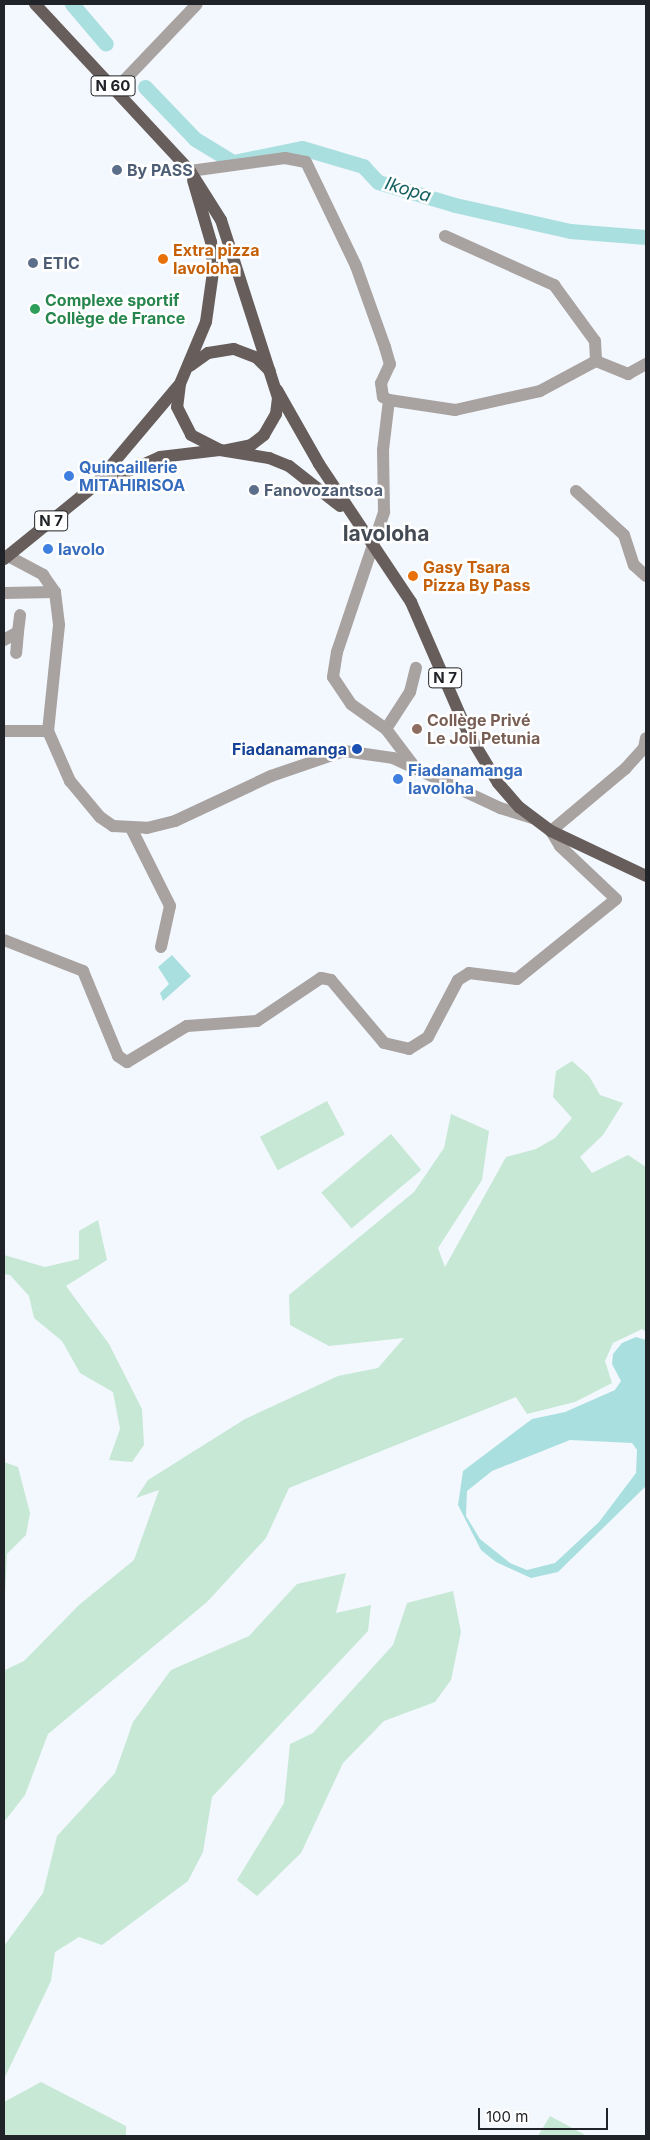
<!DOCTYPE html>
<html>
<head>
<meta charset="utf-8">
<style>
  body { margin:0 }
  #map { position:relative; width:650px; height:2140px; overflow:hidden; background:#f3f8fe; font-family:Inter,sans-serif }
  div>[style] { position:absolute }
  .green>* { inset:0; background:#c6e8d5; transform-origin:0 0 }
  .water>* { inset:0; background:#aadfe0 }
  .river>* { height:15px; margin:-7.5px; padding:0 7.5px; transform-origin:7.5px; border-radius:7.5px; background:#aadfe0 }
  .minor>* { height:12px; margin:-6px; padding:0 6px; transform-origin:6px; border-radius:6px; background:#a8a2a1 }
  .major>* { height:12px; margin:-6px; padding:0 6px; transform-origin:6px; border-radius:6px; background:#675d5b }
  .dots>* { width:14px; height:14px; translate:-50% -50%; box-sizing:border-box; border:2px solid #fff; border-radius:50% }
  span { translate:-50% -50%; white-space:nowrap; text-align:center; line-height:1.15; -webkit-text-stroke:5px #fff; paint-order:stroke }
  .shield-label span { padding:1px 4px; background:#fff; border:1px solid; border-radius:4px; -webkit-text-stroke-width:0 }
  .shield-label { font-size:15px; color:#202327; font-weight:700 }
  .service-label { font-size:16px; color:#4e5e75; font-weight:700 }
  .left { translate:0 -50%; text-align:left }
  .food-label { font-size:16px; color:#c56008; font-weight:700 }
  .leisure-label { font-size:16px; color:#27864d; font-weight:700 }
  .shop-label { font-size:16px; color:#366cbe; font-weight:700 }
  .education-label { font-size:16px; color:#785e54; font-weight:700 }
  .transit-label { font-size:16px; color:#164399; font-weight:700 }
  .right { translate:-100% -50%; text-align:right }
  .water-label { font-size:18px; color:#165e5f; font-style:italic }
  .district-label { font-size:21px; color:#454b54; font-weight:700 }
  .frame { position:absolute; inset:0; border:5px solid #202327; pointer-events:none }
  .scale { position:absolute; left:478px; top:2108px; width:130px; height:22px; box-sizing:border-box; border:2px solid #202327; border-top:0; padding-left:6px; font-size:15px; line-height:18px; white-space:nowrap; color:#202327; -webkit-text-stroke:4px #fff; paint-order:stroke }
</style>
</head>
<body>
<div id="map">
  <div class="green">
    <div style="clip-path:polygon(572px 1061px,589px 1076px,600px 1095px,623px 1103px,603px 1135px,580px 1157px,592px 1173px,628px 1155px,646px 1167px,646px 1332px,642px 1329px,613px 1343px,605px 1361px,612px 1383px,575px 1402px,527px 1414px,516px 1397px,289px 1488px,266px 1538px,207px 1602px,48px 1734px,25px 1795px,4px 1822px,5px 1670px,24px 1661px,79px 1605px,134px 1560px,159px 1490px,136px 1498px,148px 1480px,245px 1419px,338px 1376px,378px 1368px,404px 1338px,329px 1346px,290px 1325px,289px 1295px,414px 1192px,444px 1148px,451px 1114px,489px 1131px,482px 1180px,438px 1248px,445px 1267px,506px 1157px,536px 1149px,555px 1138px,572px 1118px,553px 1097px,556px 1071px)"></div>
    <div style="left:327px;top:1101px;width:38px;height:76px;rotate:62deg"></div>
    <div style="left:391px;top:1134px;width:47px;height:91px;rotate:50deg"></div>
    <div style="clip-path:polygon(98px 1220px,107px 1260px,66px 1286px,109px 1344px,142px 1409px,144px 1445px,132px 1462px,109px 1460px,120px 1429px,113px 1392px,80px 1373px,62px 1341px,34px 1318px,29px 1296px,10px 1275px,4px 1274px,4px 1255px,45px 1267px,79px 1259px,79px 1231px)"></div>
    <div style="clip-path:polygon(4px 1462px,18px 1467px,30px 1513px,26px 1535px,7px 1554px,4px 1615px)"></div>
    <div style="clip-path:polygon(346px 1573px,336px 1613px,371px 1605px,368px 1631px,212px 1797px,203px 1852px,188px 1881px,102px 1945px,79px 1937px,55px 1952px,51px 1981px,4px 2079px,4px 1946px,43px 1893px,57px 1836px,115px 1773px,133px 1722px,171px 1670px,249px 1636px,297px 1584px)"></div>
    <div style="clip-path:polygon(453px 1591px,461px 1632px,451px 1680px,435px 1702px,384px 1721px,343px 1763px,301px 1853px,257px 1896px,237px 1880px,284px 1803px,290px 1744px,313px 1733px,393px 1645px,407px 1603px)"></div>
    <div style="clip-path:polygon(41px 2082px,126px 2126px,126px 2136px,4px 2136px,4px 2102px)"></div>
    <div style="clip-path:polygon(550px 2116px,587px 2136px,538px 2136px)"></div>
  </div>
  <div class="water">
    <div style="clip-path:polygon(172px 955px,191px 976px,163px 1001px,160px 993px,169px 984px,158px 967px)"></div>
    <div style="clip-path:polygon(evenodd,636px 1337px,646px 1340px,646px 1486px,558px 1572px,531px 1578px,496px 1562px,481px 1550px,458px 1505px,463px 1471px,532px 1419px,565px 1412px,615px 1390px,621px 1381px,612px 1364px,613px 1354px,622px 1343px,636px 1337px,570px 1440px,632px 1443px,637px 1450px,636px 1473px,599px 1522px,555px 1563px,527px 1570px,510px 1563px,480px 1539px,466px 1516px,467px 1491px,492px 1471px,570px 1440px)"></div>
  </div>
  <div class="river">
    <div style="left:72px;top:4px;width:52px;rotate:49.6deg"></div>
    <div style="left:145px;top:87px;width:72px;rotate:46.1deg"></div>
    <div style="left:195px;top:139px;width:44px;rotate:31.2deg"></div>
    <div style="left:233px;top:162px;width:70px;rotate:-11.5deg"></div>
    <div style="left:302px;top:148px;width:64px;rotate:16.4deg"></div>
    <div style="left:363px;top:166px;width:22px;rotate:47deg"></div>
    <div style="left:378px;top:182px;width:80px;rotate:16.6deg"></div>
    <div style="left:455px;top:205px;width:118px;rotate:12.7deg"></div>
    <div style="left:570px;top:231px;width:76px;rotate:4.5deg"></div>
  </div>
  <div class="minor">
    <div style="left:116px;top:89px;width:117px;rotate:-46.4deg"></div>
    <div style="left:190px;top:171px;width:96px;rotate:-7.8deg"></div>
    <div style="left:285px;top:158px;width:21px;rotate:11deg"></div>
    <div style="left:306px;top:162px;width:115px;rotate:64.3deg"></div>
    <div style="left:356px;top:266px;width:86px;rotate:70.3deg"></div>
    <div style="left:385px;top:347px;width:18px;rotate:74deg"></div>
    <div style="left:390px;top:364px;width:21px;rotate:115deg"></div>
    <div style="left:381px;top:383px;width:14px;rotate:82deg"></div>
    <div style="left:383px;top:397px;width:7px;rotate:27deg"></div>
    <div style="left:445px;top:236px;width:120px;rotate:24.2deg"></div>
    <div style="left:554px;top:285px;width:69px;rotate:53.8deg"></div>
    <div style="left:595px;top:341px;width:20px;rotate:87deg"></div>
    <div style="left:576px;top:491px;width:65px;rotate:42.5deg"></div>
    <div style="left:624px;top:535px;width:32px;rotate:72deg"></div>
    <div style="left:634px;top:565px;width:16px;rotate:43deg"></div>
    <div style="left:8px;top:556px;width:40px;rotate:28deg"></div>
    <div style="left:43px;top:575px;width:21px;rotate:55deg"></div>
    <div style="left:55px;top:592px;width:33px;rotate:83deg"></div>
    <div style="left:59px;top:625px;width:107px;rotate:95.9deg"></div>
    <div style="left:48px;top:731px;width:55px;rotate:66.3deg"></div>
    <div style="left:70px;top:781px;width:47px;rotate:50.2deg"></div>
    <div style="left:100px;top:817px;width:16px;rotate:35deg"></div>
    <div style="left:113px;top:826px;width:34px;rotate:3deg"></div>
    <div style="left:147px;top:828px;width:29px;rotate:-14deg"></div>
    <div style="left:175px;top:821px;width:106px;rotate:-25.1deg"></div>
    <div style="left:271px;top:776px;width:77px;rotate:-18.9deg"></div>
    <div style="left:344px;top:751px;width:49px;rotate:8.1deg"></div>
    <div style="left:393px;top:758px;width:118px;rotate:25deg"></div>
    <div style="left:500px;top:808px;width:34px;rotate:17deg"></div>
    <div style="left:4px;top:593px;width:51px;rotate:-1.1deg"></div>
    <div style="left:18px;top:632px;width:17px;rotate:-83deg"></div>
    <div style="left:4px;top:640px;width:16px;rotate:-30deg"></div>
    <div style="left:18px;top:632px;width:21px;rotate:95deg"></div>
    <div style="left:386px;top:729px;width:44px;rotate:-57deg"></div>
    <div style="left:410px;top:692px;width:25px;rotate:-76deg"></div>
    <div style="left:4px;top:731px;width:44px"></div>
    <div style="left:414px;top:766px;width:46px;rotate:-127.1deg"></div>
    <div style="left:386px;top:729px;width:43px;rotate:-144.5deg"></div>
    <div style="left:351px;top:704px;width:32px;rotate:-124deg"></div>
    <div style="left:333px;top:677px;width:25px;rotate:-81deg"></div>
    <div style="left:337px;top:652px;width:148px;rotate:-71.4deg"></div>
    <div style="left:384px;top:512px;width:62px;rotate:-90.9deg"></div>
    <div style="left:383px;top:450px;width:50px;rotate:-83.2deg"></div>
    <div style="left:389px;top:400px;width:67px;rotate:8.6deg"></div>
    <div style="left:455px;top:410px;width:87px;rotate:-12.6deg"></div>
    <div style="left:540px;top:391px;width:64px;rotate:-28.2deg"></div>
    <div style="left:596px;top:361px;width:35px;rotate:22deg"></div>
    <div style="left:628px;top:374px;width:21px;rotate:-29deg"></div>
    <div style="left:131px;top:828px;width:87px;rotate:63.4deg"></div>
    <div style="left:170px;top:906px;width:42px;rotate:102.4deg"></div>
    <div style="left:4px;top:940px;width:85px;rotate:21.4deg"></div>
    <div style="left:83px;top:971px;width:92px;rotate:67.6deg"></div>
    <div style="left:118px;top:1056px;width:11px;rotate:34deg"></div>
    <div style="left:127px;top:1062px;width:70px;rotate:-31deg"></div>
    <div style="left:187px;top:1026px;width:70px;rotate:-4.1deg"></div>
    <div style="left:257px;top:1021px;width:77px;rotate:-33.9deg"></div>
    <div style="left:321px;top:978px;width:10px;rotate:11deg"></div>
    <div style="left:331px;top:980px;width:82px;rotate:49.9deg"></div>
    <div style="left:384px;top:1043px;width:26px;rotate:13deg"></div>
    <div style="left:409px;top:1049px;width:22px;rotate:-32deg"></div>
    <div style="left:428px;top:1037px;width:64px;rotate:-62.2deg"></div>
    <div style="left:458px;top:980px;width:13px;rotate:-32deg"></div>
    <div style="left:469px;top:973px;width:48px;rotate:7.1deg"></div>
    <div style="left:517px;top:979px;width:127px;rotate:-38.9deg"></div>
    <div style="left:616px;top:899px;width:77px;rotate:-136.6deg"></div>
    <div style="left:560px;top:846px;width:17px;rotate:-121deg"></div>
    <div style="left:551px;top:831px;width:97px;rotate:-40deg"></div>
    <div style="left:625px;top:769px;width:28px;rotate:-48deg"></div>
    <div style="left:644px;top:748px;width:10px;rotate:-79deg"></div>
  </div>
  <div class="major">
    <div style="left:35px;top:4px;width:228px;rotate:47.1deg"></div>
    <div style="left:190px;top:171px;width:58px;rotate:57.7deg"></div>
    <div style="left:221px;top:220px;width:187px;rotate:72.2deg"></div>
    <div style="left:278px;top:398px;width:16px;rotate:97deg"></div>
    <div style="left:276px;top:414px;width:24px;rotate:120deg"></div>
    <div style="left:264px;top:435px;width:16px;rotate:142deg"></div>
    <div style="left:251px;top:445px;width:25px;rotate:168deg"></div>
    <div style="left:193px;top:180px;width:65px;rotate:73.8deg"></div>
    <div style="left:211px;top:242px;width:30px;rotate:86deg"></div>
    <div style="left:213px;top:272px;width:50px;rotate:98deg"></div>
    <div style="left:206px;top:322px;width:67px;rotate:112.8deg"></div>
    <div style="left:180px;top:384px;width:23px;rotate:97deg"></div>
    <div style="left:177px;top:407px;width:31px;rotate:63deg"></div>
    <div style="left:191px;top:435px;width:33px;rotate:27deg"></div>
    <div style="left:190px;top:366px;width:22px;rotate:-36deg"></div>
    <div style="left:208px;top:353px;width:26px;rotate:-9deg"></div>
    <div style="left:234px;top:349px;width:25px;rotate:21deg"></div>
    <div style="left:257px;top:358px;width:18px;rotate:45deg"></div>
    <div style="left:277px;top:390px;width:85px;rotate:60.4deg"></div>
    <div style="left:319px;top:464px;width:166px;rotate:56.3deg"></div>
    <div style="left:411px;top:602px;width:143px;rotate:66.5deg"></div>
    <div style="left:468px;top:733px;width:58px;rotate:59deg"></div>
    <div style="left:498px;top:783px;width:32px;rotate:49deg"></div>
    <div style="left:519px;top:807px;width:40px;rotate:37deg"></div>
    <div style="left:551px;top:831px;width:105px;rotate:25.3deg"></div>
    <div style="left:93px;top:487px;width:73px;rotate:-24.1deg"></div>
    <div style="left:160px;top:457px;width:60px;rotate:-6.7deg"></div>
    <div style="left:220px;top:450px;width:50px;rotate:9.3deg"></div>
    <div style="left:269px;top:458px;width:22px;rotate:22deg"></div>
    <div style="left:289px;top:466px;width:65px;rotate:38.1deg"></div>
    <div style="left:4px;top:559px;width:114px;rotate:-39deg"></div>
    <div style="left:93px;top:487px;width:132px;rotate:-49.9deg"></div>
  </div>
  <div class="dots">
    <div style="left:117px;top:170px;background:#5c6f8a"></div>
    <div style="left:163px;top:259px;background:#e8710a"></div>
    <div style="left:33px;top:263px;background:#5c6f8a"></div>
    <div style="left:35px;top:309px;background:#2e9e5b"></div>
    <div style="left:69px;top:476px;background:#3f7fe0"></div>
    <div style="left:254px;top:490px;background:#5c6f8a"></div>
    <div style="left:48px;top:549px;background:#3f7fe0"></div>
    <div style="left:413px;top:576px;background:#e8710a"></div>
    <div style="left:417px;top:729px;background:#8d6e63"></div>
    <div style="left:357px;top:749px;background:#1a4fb4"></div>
    <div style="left:398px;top:779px;background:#3f7fe0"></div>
  </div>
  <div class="shield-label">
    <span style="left:113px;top:86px">N 60</span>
    <span style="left:51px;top:521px">N 7</span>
    <span style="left:445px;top:678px">N 7</span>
  </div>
  <div class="service-label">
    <span class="left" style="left:127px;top:170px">By PASS</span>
    <span class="left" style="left:43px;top:263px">ETIC</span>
    <span class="left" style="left:264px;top:490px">Fanovozantsoa</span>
  </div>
  <div class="food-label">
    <span class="left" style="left:173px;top:259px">Extra pizza<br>Iavoloha</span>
    <span class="left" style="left:423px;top:576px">Gasy Tsara<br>Pizza By Pass</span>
  </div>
  <div class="leisure-label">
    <span class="left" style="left:45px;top:309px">Complexe sportif<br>Collège de France</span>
  </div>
  <div class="shop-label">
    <span class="left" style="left:79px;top:476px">Quincaillerie<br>MITAHIRISOA</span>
    <span class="left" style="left:58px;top:549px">Iavolo</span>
    <span class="left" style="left:408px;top:779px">Fiadanamanga<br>Iavoloha</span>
  </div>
  <div class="education-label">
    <span class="left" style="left:427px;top:729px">Collège Privé<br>Le Joli Petunia</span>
  </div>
  <div class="transit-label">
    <span class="right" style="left:347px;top:749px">Fiadanamanga</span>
  </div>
  <div class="water-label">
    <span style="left:408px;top:190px;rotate:17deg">Ikopa</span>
  </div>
  <div class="district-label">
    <span style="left:386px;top:534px">Iavoloha</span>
  </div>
  <div class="frame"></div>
  <div class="scale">100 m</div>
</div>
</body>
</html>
